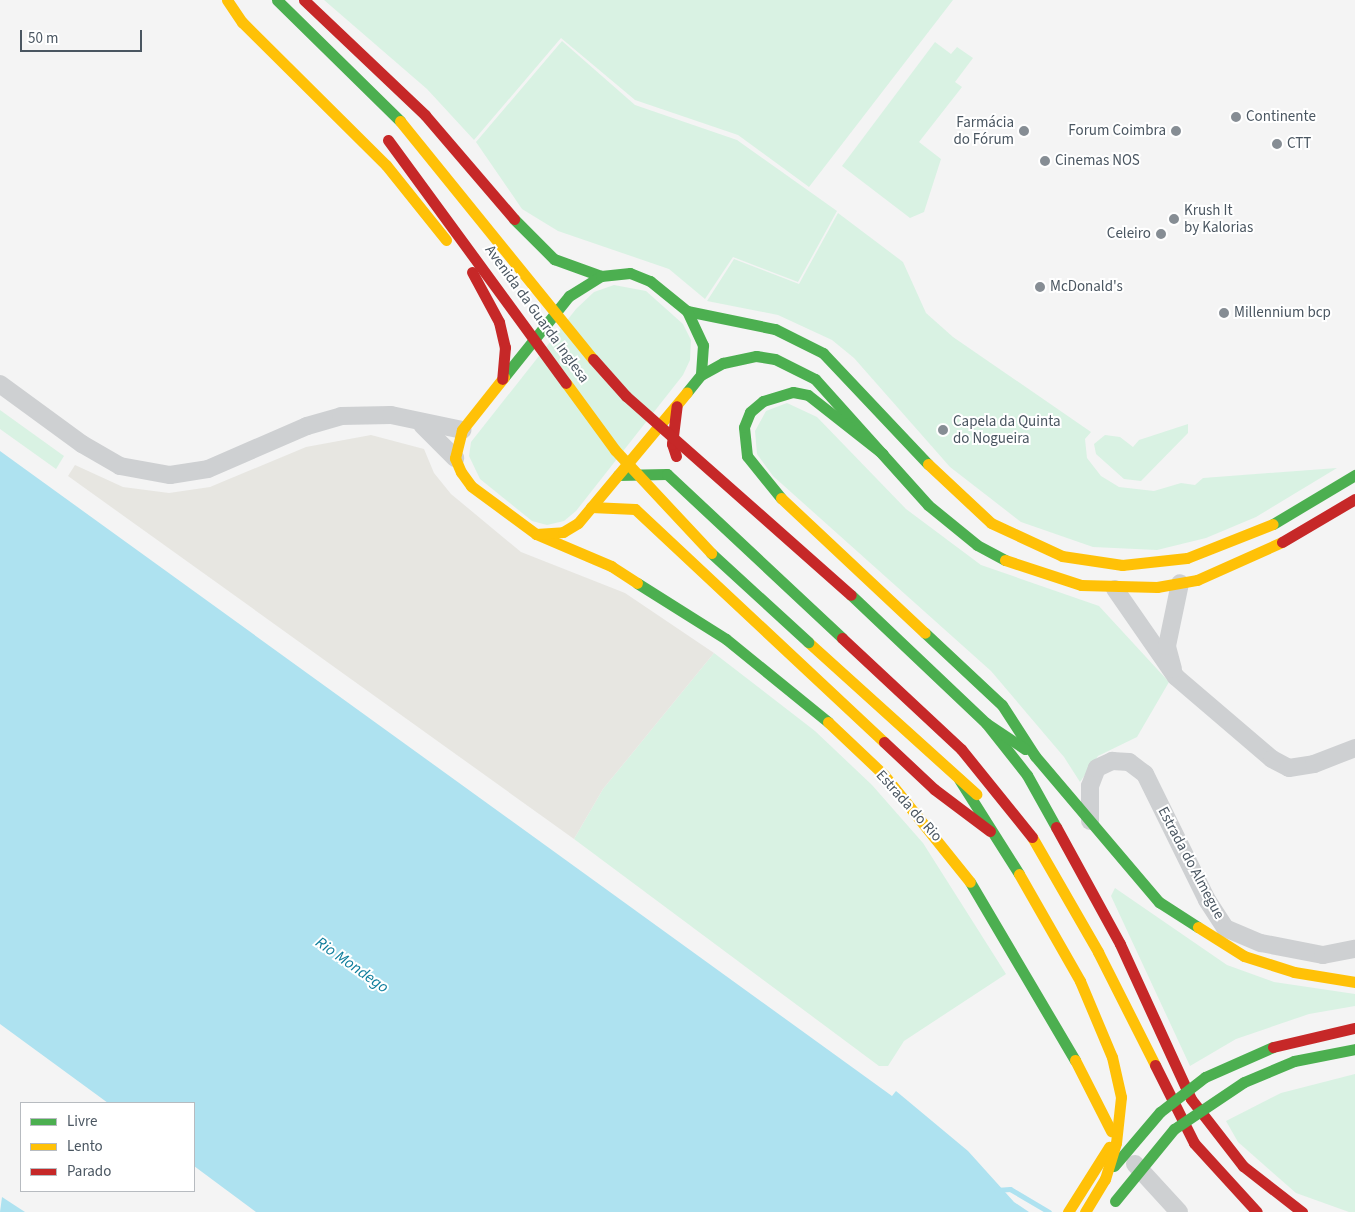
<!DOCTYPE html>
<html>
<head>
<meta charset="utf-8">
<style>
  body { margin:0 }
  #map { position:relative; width:1355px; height:1212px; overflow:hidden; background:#f4f4f4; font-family:"Source Sans 3",sans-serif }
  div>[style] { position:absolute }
  .green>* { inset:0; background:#d9f2e3 }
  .sand>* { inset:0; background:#e7e6e1 }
  .water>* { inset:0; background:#aee2f0 }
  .stream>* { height:5px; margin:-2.5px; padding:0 2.5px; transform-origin:2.5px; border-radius:2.5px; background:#aee2f0 }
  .street>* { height:18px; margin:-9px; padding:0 9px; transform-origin:9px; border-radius:9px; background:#ced0d2 }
  .fast>* { height:11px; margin:-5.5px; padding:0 5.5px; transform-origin:5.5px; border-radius:5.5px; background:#4caf50 }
  .slow>* { height:11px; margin:-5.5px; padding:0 5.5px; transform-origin:5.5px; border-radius:5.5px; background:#ffc107 }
  .jam>* { height:11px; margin:-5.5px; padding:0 5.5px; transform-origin:5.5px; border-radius:5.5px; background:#c62828 }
  .fast-bridge>* { height:11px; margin:-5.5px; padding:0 5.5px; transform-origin:5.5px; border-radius:5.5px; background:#4caf50 }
  .slow-bridge>* { height:11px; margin:-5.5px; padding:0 5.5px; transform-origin:5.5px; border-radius:5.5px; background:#ffc107 }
  .jam-bridge>* { height:11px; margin:-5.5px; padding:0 5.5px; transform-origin:5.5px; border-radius:5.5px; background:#c62828 }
  .dots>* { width:14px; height:14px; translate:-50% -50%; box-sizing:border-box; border:2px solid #fff; border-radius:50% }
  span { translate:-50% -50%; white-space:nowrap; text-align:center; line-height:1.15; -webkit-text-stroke:4px #fff; paint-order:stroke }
  .poi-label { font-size:15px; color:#4a5661 }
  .left { translate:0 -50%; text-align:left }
  .right { translate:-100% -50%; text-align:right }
  .street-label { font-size:15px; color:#4a5661 }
  .water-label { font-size:16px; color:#0c7c9b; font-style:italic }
  .legend { position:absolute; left:20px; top:1102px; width:175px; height:90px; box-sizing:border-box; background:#fff; border:1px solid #b7bbc0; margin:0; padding:6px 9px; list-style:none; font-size:15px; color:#4a5661 }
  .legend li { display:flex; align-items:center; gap:10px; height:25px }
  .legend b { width:25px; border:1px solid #b7bbc0 }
  .scale { position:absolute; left:20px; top:30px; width:122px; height:22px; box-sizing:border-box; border:2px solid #4a5661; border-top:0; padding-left:6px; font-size:15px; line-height:18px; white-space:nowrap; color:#4a5661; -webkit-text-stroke:4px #fff; paint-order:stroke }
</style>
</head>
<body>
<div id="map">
  <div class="green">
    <div style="clip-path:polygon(324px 0,953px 0,809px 187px,738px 135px,635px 100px,561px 38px,474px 140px,427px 89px)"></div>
    <div style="clip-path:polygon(562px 41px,635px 105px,737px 140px,837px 211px,798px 282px,733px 257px,705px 299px,669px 269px,558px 231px,522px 209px,476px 142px)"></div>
    <div style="clip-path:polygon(935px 42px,951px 54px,957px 47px,973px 58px,955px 82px,962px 87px,919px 142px,941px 159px,924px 212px,910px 218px,842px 166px)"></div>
    <div style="clip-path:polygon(838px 213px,903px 262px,926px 313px,953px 337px,1091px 432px,1085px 439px,1087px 458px,1101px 476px,1119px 487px,1154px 491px,1181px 483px,1195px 485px,1203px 478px,1337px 468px,1256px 517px,1206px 538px,1157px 550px,1093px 547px,1021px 522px,950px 467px,854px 358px,832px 340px,778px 315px,707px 301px,734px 259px,799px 284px)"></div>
    <div style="clip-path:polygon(614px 285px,646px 291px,683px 324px,691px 340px,690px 360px,683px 375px,576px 511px,564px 521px,547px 525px,532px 521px,480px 479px,469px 456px,471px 442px,576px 309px,594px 292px)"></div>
    <div style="clip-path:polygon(787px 403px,817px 417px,906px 509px,981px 565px,1099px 606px,1169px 682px,1137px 737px,1098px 756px,1080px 782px,1064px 757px,991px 671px,773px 476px,757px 454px,755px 431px,766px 411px)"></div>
    <div style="clip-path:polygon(0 410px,64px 456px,56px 469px,0 429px)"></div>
    <div style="clip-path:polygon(1188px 424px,1188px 433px,1141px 481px,1124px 479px,1096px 454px,1094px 444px,1105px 435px,1120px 437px,1133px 447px,1139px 440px)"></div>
    <div style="clip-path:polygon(714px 653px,815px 731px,872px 785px,923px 843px,1006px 974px,904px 1041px,888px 1066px,879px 1066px,574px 839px,603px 789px)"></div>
    <div style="clip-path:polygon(1115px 888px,1227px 965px,1274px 982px,1355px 994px,1355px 1006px,1309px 1014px,1236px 1039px,1190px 1066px,1111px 896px)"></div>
    <div style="clip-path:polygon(1355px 1074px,1355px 1212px,1349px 1212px,1296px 1193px,1238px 1142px,1226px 1121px,1281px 1093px)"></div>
  </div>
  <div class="sand">
    <div style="clip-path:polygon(371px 435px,424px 449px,434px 473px,451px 494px,521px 552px,625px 593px,714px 653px,603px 789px,574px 839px,68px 476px,75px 465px,123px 487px,169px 493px,210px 487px,306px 447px)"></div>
  </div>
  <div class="water">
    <div style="clip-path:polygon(0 451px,892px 1096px,896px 1091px,968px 1151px,1014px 1202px,1029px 1212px,256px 1212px,194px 1166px,194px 1103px,108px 1103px,0 1024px)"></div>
    <div style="clip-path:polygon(2px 1197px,25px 1212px,0 1212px)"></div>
  </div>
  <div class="stream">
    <div style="left:996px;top:1190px;width:14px;rotate:-4deg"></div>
    <div style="left:1010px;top:1189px;width:45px;rotate:30.5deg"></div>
  </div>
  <div class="street">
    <div style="left:0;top:384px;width:102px;rotate:36.2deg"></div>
    <div style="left:82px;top:444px;width:44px;rotate:30.1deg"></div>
    <div style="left:120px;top:466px;width:51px;rotate:10.2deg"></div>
    <div style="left:170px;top:475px;width:38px;rotate:-9deg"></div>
    <div style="left:208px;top:469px;width:108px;rotate:-23.5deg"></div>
    <div style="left:307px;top:426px;width:35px;rotate:-16deg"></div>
    <div style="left:341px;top:416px;width:50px;rotate:-1.1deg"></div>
    <div style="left:391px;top:415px;width:73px;rotate:11.9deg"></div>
    <div style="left:422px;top:425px;width:47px;rotate:45deg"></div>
    <div style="left:1115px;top:589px;width:107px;rotate:55.3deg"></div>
    <div style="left:1176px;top:677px;width:126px;rotate:40.5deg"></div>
    <div style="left:1272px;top:759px;width:19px;rotate:28deg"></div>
    <div style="left:1289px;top:768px;width:25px;rotate:-9deg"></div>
    <div style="left:1314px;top:764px;width:44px;rotate:-21.3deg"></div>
    <div style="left:1173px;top:669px;width:24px;rotate:-105deg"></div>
    <div style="left:1167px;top:646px;width:64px;rotate:-78.3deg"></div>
    <div style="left:1090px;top:821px;width:35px;rotate:-90deg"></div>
    <div style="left:1090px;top:786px;width:19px;rotate:-69deg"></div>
    <div style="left:1097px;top:768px;width:17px;rotate:-25deg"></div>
    <div style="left:1112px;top:761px;width:17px;rotate:3deg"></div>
    <div style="left:1129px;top:762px;width:20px;rotate:37deg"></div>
    <div style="left:1145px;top:774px;width:140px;rotate:63.8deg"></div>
    <div style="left:1207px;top:900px;width:33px;rotate:57deg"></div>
    <div style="left:1225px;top:928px;width:39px;rotate:23deg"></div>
    <div style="left:1261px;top:943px;width:63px;rotate:11deg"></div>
    <div style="left:1323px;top:955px;width:33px;rotate:-11deg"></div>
    <div style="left:1135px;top:1164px;width:65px;rotate:47.5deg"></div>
  </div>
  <div class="fast">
    <div style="left:277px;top:0;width:173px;rotate:44.5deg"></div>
    <div style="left:514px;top:219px;width:57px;rotate:45deg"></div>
    <div style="left:554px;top:259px;width:50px;rotate:19.9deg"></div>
    <div style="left:687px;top:311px;width:90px;rotate:11.6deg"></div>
    <div style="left:775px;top:329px;width:54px;rotate:26.6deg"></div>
    <div style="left:823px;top:353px;width:153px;rotate:46.6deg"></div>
    <div style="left:504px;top:377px;width:104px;rotate:-51.3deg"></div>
    <div style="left:569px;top:296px;width:38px;rotate:-32deg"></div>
    <div style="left:601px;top:276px;width:29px;rotate:-6deg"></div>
    <div style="left:630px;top:273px;width:22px;rotate:22deg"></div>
    <div style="left:650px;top:281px;width:48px;rotate:39deg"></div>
    <div style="left:687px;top:311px;width:38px;rotate:65deg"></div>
    <div style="left:703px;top:345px;width:30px;rotate:94deg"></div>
    <div style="left:687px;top:392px;width:22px;rotate:-51deg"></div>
    <div style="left:701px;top:375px;width:25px;rotate:-29deg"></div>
    <div style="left:723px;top:363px;width:34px;rotate:-12deg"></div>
    <div style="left:756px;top:356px;width:19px;rotate:9deg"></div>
    <div style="left:775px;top:359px;width:45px;rotate:26.6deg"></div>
    <div style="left:815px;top:379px;width:169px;rotate:48.1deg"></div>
    <div style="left:928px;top:505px;width:63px;rotate:39.2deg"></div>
    <div style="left:977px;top:545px;width:32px;rotate:28deg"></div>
    <div style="left:618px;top:475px;width:49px;rotate:-1.2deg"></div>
    <div style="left:667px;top:474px;width:240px;rotate:43.1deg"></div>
    <div style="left:781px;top:498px;width:54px;rotate:-129deg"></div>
    <div style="left:747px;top:456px;width:29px;rotate:-96deg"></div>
    <div style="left:744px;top:427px;width:16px;rotate:-68deg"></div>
    <div style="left:750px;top:412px;width:17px;rotate:-40deg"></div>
    <div style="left:763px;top:401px;width:31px;rotate:-17deg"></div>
    <div style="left:793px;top:392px;width:15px;rotate:11deg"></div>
    <div style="left:808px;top:395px;width:95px;rotate:38.2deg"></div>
    <div style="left:1273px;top:524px;width:96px;rotate:-30.9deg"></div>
    <div style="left:637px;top:583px;width:105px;rotate:32.2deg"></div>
    <div style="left:726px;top:639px;width:132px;rotate:39.1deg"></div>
    <div style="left:851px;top:595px;width:186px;rotate:43.5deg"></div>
    <div style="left:986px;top:723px;width:66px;rotate:51.7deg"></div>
    <div style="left:1027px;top:775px;width:60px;rotate:60.9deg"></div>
    <div style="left:925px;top:633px;width:105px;rotate:43.1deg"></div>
    <div style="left:1002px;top:705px;width:61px;rotate:57.1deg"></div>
    <div style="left:1035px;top:756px;width:192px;rotate:49.7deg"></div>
    <div style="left:1159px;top:902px;width:46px;rotate:32.7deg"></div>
    <div style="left:986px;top:723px;width:47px;rotate:33.7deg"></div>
    <div style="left:959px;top:779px;width:112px;rotate:57.7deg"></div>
    <div style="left:970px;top:882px;width:207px;rotate:59.5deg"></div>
    <div style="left:1244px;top:1082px;width:54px;rotate:-22.8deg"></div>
    <div style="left:1294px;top:1061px;width:62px;rotate:-11.1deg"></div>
  </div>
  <div class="slow">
    <div style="left:227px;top:0;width:27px;rotate:56deg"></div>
    <div style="left:242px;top:22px;width:203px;rotate:44.8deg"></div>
    <div style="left:386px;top:165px;width:96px;rotate:51.3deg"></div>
    <div style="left:504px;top:377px;width:68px;rotate:128.4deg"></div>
    <div style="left:462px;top:430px;width:29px;rotate:104deg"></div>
    <div style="left:455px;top:458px;width:15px;rotate:67deg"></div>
    <div style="left:461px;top:472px;width:17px;rotate:54deg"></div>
    <div style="left:471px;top:486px;width:81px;rotate:36.4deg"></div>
    <div style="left:536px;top:534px;width:82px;rotate:23.1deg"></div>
    <div style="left:611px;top:566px;width:31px;rotate:33deg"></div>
    <div style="left:928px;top:464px;width:86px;rotate:43.1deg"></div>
    <div style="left:991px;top:523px;width:78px;rotate:24.9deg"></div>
    <div style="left:1062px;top:556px;width:61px;rotate:8.5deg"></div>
    <div style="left:1122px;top:565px;width:65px;rotate:-6.1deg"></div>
    <div style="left:1187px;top:558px;width:92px;rotate:-21.6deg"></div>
    <div style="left:781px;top:498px;width:197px;rotate:43.2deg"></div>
    <div style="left:591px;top:507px;width:44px;rotate:2.6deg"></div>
    <div style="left:635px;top:509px;width:341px;rotate:43.1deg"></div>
    <div style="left:536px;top:534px;width:27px;rotate:-4deg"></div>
    <div style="left:563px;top:532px;width:17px;rotate:-31deg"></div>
    <div style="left:578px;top:523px;width:170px;rotate:-50.2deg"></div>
    <div style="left:1005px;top:560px;width:80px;rotate:18.2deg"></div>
    <div style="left:1081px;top:585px;width:76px;rotate:1.5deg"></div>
    <div style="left:1157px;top:587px;width:41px;rotate:-9.9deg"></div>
    <div style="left:1197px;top:580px;width:93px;rotate:-24.1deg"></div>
    <div style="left:808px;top:642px;width:227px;rotate:42.1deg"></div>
    <div style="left:828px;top:722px;width:77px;rotate:43.4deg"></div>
    <div style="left:884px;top:775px;width:137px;rotate:51.2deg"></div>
    <div style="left:1032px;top:837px;width:133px;rotate:60.1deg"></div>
    <div style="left:1098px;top:952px;width:127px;rotate:63.2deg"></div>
    <div style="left:1198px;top:927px;width:54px;rotate:32.2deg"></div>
    <div style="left:1244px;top:956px;width:52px;rotate:17.7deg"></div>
    <div style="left:1294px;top:972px;width:62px;rotate:9.3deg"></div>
    <div style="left:1075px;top:1060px;width:80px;rotate:63.1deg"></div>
    <div style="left:1068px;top:1212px;width:77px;rotate:-57.8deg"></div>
    <div style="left:1085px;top:1212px;width:39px;rotate:-59deg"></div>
  </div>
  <div class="jam">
    <div style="left:304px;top:0;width:167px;rotate:43.5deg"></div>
    <div style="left:425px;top:115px;width:137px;rotate:49.4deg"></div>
    <div style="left:472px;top:272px;width:57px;rotate:61.6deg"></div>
    <div style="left:499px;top:322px;width:26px;rotate:77deg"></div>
    <div style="left:505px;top:347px;width:32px;rotate:95deg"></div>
    <div style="left:676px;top:456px;width:13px;rotate:-108deg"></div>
    <div style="left:672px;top:444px;width:38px;rotate:-83deg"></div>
    <div style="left:1282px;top:542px;width:85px;rotate:-30.5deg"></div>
    <div style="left:842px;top:638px;width:163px;rotate:43deg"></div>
    <div style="left:961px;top:749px;width:113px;rotate:51.1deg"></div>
    <div style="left:884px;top:742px;width:69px;rotate:43.2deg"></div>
    <div style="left:934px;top:789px;width:70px;rotate:36.9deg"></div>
    <div style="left:1056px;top:827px;width:133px;rotate:61.3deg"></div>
    <div style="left:1120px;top:944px;width:170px;rotate:65.4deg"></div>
    <div style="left:1191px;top:1099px;width:85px;rotate:52.2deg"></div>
    <div style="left:1243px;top:1166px;width:75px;rotate:37.9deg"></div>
    <div style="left:1155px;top:1065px;width:87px;rotate:63.4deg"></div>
    <div style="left:1194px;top:1143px;width:93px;rotate:47.6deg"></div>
  </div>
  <div class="fast-bridge">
    <div style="left:711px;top:553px;width:132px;rotate:42.5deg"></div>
    <div style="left:1114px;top:1166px;width:71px;rotate:-49.6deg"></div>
    <div style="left:1160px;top:1112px;width:57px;rotate:-37.9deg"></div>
    <div style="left:1205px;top:1077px;width:74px;rotate:-23.8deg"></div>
    <div style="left:1115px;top:1201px;width:93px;rotate:-50.7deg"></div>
    <div style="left:1174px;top:1129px;width:84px;rotate:-33.9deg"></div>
  </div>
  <div class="slow-bridge">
    <div style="left:400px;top:121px;width:306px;rotate:51deg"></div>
    <div style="left:566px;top:383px;width:83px;rotate:53.8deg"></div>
    <div style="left:615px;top:450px;width:141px;rotate:47deg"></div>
    <div style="left:1019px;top:874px;width:123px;rotate:60.3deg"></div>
    <div style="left:1080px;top:981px;width:82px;rotate:67.2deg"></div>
    <div style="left:1112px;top:1057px;width:41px;rotate:77.3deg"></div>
    <div style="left:1121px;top:1097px;width:46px;rotate:96.2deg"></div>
    <div style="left:1116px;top:1143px;width:38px;rotate:107deg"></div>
  </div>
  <div class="jam-bridge">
    <div style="left:388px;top:140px;width:301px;rotate:53.8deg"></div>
    <div style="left:593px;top:359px;width:50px;rotate:48.3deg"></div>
    <div style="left:626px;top:396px;width:300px;rotate:41.5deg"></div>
    <div style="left:1273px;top:1047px;width:83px;rotate:-13.2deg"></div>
  </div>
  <div class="dots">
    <div style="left:1236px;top:117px;background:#868d94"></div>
    <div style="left:1024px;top:131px;background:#868d94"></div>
    <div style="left:1176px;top:131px;background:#868d94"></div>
    <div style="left:1277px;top:144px;background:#868d94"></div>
    <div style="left:1045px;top:161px;background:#868d94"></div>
    <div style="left:1174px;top:219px;background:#868d94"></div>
    <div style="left:1161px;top:234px;background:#868d94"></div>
    <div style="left:1040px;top:287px;background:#868d94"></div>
    <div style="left:1224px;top:313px;background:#868d94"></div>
    <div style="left:943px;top:430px;background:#868d94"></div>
  </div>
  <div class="poi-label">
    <span class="left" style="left:1246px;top:117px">Continente</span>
    <span class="right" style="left:1014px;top:131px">Farmácia<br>do Fórum</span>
    <span class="right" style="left:1166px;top:131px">Forum Coimbra</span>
    <span class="left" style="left:1287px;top:144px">CTT</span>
    <span class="left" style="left:1055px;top:161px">Cinemas NOS</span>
    <span class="left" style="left:1184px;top:219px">Krush It<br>by Kalorias</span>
    <span class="right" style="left:1151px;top:234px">Celeiro</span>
    <span class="left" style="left:1050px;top:287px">McDonald's</span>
    <span class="left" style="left:1234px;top:313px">Millennium bcp</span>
    <span class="left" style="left:953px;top:430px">Capela da Quinta<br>do Nogueira</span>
  </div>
  <div class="street-label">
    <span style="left:537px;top:314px;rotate:54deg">Avenida da Guarda Inglesa</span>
    <span style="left:909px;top:806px;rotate:48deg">Estrada do Rio</span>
    <span style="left:1191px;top:863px;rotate:62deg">Estrada do Almegue</span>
  </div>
  <div class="water-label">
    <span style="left:352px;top:965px;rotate:35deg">Rio Mondego</span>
  </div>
  <ul class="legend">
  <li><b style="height:6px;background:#4caf50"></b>Livre</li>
  <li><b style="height:6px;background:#ffc107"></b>Lento</li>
  <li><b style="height:6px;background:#c62828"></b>Parado</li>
  </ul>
  <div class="scale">50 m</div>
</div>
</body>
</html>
